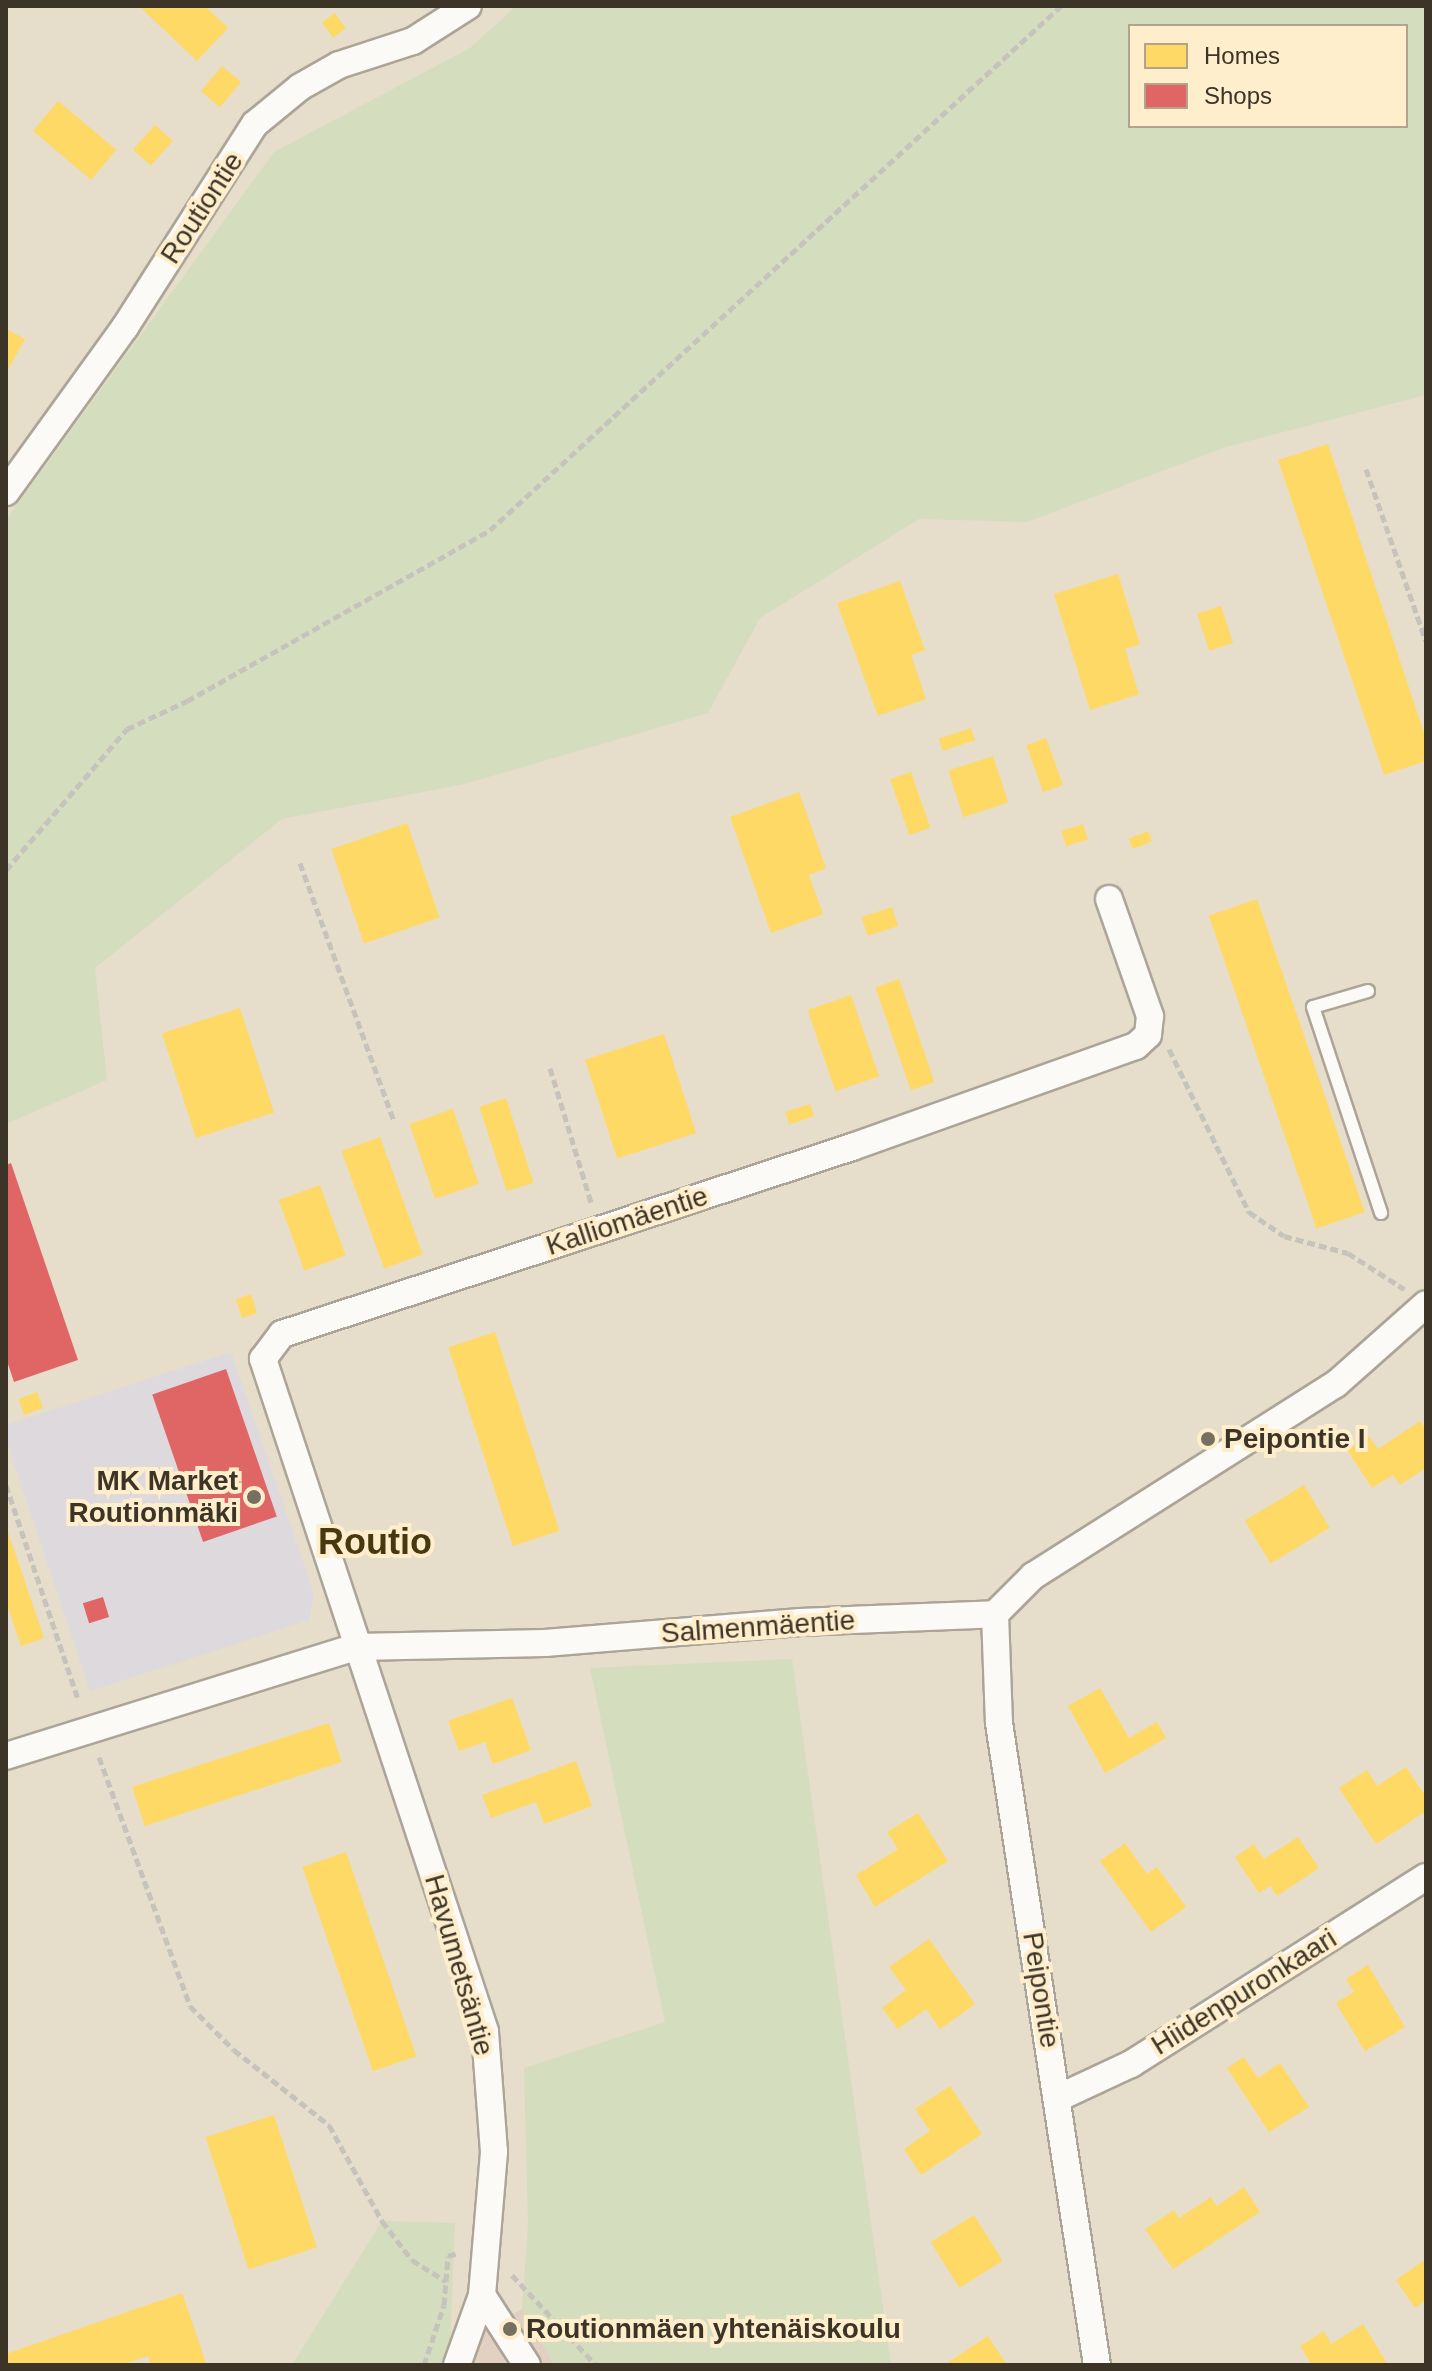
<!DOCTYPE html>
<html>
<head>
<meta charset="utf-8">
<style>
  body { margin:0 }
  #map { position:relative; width:1432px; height:2371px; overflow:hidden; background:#e6ddcb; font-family:Arial,sans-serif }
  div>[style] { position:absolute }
  .commercial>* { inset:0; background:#ded9dd }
  .education>* { inset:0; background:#e2d1c3 }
  .green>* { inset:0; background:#d4debf }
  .homes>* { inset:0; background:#ffd966; transform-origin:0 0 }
  .shops>* { inset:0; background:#e06666; transform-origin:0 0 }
  .path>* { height:5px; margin-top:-2.5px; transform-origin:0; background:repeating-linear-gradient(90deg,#c6c3bc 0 8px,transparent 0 12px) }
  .roads { filter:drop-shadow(2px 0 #aca597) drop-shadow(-2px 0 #aca597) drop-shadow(0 2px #aca597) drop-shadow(0 -2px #aca597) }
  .lane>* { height:12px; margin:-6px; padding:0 6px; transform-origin:6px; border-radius:6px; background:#fbfaf7 }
  .street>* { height:26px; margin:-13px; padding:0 13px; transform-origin:13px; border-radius:13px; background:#fbfaf7 }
  .dots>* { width:22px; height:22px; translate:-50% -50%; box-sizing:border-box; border:4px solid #fec; border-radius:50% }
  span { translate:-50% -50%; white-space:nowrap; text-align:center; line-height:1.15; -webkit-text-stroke:8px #fec; paint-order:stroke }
  .street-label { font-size:28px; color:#3b3427 }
  .poi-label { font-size:28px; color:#3b3427; font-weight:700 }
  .left { translate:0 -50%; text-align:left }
  .right { translate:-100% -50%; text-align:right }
  .district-label { font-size:36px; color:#483810; font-weight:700 }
  .frame { position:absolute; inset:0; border:8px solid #3b3427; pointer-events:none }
  .legend { position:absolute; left:1128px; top:24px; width:280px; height:104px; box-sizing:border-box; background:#fec; border:2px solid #b1a48a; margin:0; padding:10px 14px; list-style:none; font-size:24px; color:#3b3427 }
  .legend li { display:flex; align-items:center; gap:16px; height:40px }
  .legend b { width:40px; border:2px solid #b1a48a }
</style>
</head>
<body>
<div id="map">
  <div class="commercial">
    <div style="clip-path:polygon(231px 1352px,314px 1594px,309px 1620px,90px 1691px,6px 1440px,6px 1425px)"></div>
  </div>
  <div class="education">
    <div style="clip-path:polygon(522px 2309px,555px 2365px,442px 2365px,450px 2349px)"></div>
  </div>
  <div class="green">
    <div style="clip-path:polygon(evenodd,516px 6px,1426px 6px,1426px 395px,1226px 447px,1027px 522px,919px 519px,760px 618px,708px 713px,465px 784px,282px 819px,95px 968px,107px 1080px,6px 1124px,6px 520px,274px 152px,470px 48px,516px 6px,1130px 26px,1406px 26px,1406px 126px,1130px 126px,1130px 26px)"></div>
    <div style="clip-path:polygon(792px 1659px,891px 2365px,555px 2365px,522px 2309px,528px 2225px,524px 2068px,665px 2022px,590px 1668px)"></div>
    <div style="clip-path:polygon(382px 2221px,455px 2223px,450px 2349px,442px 2365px,292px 2365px)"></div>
  </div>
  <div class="homes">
    <div style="clip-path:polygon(139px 6px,205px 6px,228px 28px,197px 61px)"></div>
    <div style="left:335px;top:13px;width:19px;height:16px;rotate:55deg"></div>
    <div style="left:222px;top:66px;width:25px;height:33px;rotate:40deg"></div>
    <div style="left:58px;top:101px;width:76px;height:39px;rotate:40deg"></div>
    <div style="left:155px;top:125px;width:24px;height:33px;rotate:42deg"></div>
    <div style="clip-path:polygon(6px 329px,25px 339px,6px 373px)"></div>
    <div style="clip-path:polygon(1328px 444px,1426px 739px,1426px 761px,1384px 775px,1278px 460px)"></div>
    <div style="clip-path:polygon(1118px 574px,1140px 644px,1125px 649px,1139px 694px,1090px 710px,1054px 594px)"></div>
    <div style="clip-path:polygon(900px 581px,925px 650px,911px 655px,926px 699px,878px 716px,837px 603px)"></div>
    <div style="left:1221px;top:606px;width:39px;height:25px;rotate:72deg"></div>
    <div style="left:971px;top:728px;width:13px;height:34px;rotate:72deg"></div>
    <div style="left:1046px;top:738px;width:50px;height:21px;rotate:70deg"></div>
    <div style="left:993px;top:756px;width:49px;height:47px;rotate:72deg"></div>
    <div style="left:911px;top:772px;width:59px;height:22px;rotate:71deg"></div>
    <div style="clip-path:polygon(799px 792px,826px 868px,809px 875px,823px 914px,771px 933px,730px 817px)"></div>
    <div style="left:407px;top:823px;width:100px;height:80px;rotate:71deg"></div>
    <div style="left:1083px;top:824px;width:16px;height:23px;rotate:72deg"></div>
    <div style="left:1148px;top:831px;width:11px;height:21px;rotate:68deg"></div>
    <div style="left:1257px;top:899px;width:331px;height:51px;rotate:71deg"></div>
    <div style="left:892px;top:907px;width:20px;height:32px;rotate:72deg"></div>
    <div style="left:899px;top:979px;width:109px;height:25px;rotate:71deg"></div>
    <div style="left:851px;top:995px;width:86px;height:46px;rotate:71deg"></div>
    <div style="left:240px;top:1008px;width:110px;height:82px;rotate:72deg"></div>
    <div style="left:664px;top:1034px;width:104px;height:83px;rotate:72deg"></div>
    <div style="left:506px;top:1098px;width:89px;height:28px;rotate:72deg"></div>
    <div style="left:810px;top:1104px;width:13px;height:26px;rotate:72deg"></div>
    <div style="left:453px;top:1109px;width:79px;height:46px;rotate:71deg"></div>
    <div style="left:380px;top:1137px;width:125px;height:41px;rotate:70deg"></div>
    <div style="left:320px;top:1185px;width:75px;height:44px;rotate:70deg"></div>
    <div style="left:251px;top:1294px;width:20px;height:16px;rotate:72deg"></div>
    <div style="left:495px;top:1332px;width:209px;height:49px;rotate:72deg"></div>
    <div style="left:37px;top:1392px;width:17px;height:20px;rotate:69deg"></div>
    <div style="clip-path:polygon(1420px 1421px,1426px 1430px,1426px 1468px,1400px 1485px,1393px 1475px,1372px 1488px,1347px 1450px,1369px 1436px,1378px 1449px)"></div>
    <div style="left:1304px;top:1485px;width:50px;height:69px;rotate:59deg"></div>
    <div style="clip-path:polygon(6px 1526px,44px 1638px,21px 1646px,6px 1602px)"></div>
    <div style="clip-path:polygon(1100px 1688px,1129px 1738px,1157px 1722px,1166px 1738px,1105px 1773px,1068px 1706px)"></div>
    <div style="clip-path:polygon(512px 1698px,531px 1750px,493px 1764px,485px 1742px,459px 1751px,448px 1721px)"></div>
    <div style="left:329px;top:1723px;width:41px;height:207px;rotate:72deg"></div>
    <div style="clip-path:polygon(576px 1761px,592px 1806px,544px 1824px,536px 1802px,491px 1818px,482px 1795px)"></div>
    <div style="clip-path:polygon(1406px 1767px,1426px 1797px,1426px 1811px,1376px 1844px,1339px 1788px,1367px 1770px,1377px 1786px)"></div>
    <div style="clip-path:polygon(918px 1813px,948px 1861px,875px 1907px,856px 1875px,898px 1849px,887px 1832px)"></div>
    <div style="clip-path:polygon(1298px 1837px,1319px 1868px,1277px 1896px,1270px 1886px,1259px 1893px,1235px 1857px,1254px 1844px,1264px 1859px)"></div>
    <div style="clip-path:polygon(1125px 1843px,1147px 1874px,1157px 1867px,1186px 1907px,1151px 1932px,1100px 1861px)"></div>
    <div style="left:346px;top:1852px;width:216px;height:46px;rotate:71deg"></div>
    <div style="clip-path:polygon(929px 1939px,975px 2004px,940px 2029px,926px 2009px,898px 2029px,882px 2008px,906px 1990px,889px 1967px)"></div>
    <div style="clip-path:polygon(1368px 1965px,1405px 2027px,1365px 2051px,1336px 2003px,1354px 1992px,1346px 1979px)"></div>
    <div style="clip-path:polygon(1244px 2057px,1258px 2078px,1280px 2063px,1309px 2107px,1269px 2132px,1227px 2068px)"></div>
    <div style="clip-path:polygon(950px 2086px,982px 2134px,921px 2175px,904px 2149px,930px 2131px,915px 2109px)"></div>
    <div style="left:274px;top:2115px;width:139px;height:72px;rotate:72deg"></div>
    <div style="clip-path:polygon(1244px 2187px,1260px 2212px,1173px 2269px,1145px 2229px,1174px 2210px,1179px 2218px,1211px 2197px,1217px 2206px)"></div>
    <div style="left:974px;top:2215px;width:54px;height:51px;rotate:58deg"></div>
    <div style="clip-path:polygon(1426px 2259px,1426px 2300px,1415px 2308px,1396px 2280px)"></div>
    <div style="clip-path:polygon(182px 2293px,206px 2363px,151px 2365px,148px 2356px,121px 2365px,6px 2365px,6px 2354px)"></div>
    <div style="clip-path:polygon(1363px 2324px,1388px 2365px,1312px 2365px,1300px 2346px,1324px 2331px,1331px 2344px)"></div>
    <div style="clip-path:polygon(988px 2336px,1007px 2365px,944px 2365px)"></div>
  </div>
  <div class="shops">
    <div style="clip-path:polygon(11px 1163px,78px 1360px,14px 1382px,6px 1358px,6px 1165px)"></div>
    <div style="left:226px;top:1369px;width:156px;height:78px;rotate:71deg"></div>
    <div style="left:103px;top:1597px;width:21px;height:21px;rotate:73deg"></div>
  </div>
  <div class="path">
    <div style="left:1366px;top:469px;width:182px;rotate:70.8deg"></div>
    <div style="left:300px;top:863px;width:275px;rotate:70deg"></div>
    <div style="left:6px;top:870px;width:186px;rotate:-49.4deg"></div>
    <div style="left:127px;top:729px;width:66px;rotate:-25deg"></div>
    <div style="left:187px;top:701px;width:348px;rotate:-29.4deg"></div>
    <div style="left:490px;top:530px;width:775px;rotate:-42.54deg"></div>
    <div style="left:1169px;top:1049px;width:182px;rotate:63.9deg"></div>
    <div style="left:1249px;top:1212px;width:42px;rotate:34.4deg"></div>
    <div style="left:1284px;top:1236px;width:66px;rotate:14.9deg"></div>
    <div style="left:1348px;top:1253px;width:67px;rotate:32.7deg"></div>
    <div style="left:550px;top:1068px;width:143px;rotate:73deg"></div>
    <div style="left:6px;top:1485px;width:226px;rotate:71.4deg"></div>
    <div style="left:99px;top:1757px;width:265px;rotate:69.9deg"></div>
    <div style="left:190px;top:2006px;width:62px;rotate:45deg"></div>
    <div style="left:234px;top:2050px;width:121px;rotate:38.3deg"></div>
    <div style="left:329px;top:2125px;width:110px;rotate:61.1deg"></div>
    <div style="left:382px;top:2221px;width:49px;rotate:52.4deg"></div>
    <div style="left:412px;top:2260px;width:40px;rotate:32deg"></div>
    <div style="left:512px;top:2275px;width:123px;rotate:47deg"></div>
    <div style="left:424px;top:2365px;width:63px;rotate:-71.6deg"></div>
    <div style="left:444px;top:2305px;width:49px;rotate:-85.3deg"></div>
    <div style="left:448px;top:2256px;width:10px;rotate:-17deg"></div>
  </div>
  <div class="roads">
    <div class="lane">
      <div style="left:1368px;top:991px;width:57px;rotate:163.8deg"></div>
      <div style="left:1313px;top:1007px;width:217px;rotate:71.7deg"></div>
    </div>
    <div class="street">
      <div style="left:6px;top:492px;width:203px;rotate:-54.2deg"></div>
      <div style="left:125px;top:327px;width:241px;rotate:-57.4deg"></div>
      <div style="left:255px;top:124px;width:58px;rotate:-39.4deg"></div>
      <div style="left:300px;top:87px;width:45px;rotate:-29.4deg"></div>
      <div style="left:339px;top:65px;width:78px;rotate:-18deg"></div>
      <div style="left:413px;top:41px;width:65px;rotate:-32.5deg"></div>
      <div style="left:995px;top:1614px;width:109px;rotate:87.9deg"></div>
      <div style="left:999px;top:1723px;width:649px;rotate:81.32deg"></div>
      <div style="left:6px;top:1756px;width:368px;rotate:-17.3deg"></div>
      <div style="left:357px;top:1647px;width:188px;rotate:-1.2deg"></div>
      <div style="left:545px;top:1643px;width:256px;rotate:-4.7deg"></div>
      <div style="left:800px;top:1622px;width:195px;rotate:-2.3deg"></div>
      <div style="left:995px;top:1614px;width:54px;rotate:-45deg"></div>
      <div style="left:1033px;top:1576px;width:359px;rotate:-32.4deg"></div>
      <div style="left:1336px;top:1384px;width:120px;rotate:-41.6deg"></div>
      <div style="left:1058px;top:2098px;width:81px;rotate:-25deg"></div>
      <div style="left:1131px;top:2064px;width:349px;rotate:-32.4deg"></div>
      <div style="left:482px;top:2295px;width:83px;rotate:57.3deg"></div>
      <div style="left:457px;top:2365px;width:74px;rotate:-70.3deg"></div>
      <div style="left:482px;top:2295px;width:144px;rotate:-85.2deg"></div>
      <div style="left:494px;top:2152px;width:121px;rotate:-94.3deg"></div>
      <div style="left:485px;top:2031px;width:708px;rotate:-108.28deg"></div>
      <div style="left:263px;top:1359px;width:31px;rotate:-53deg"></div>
      <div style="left:282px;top:1334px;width:600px;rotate:-18.16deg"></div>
      <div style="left:852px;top:1147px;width:301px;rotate:-19.6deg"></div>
      <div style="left:1136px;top:1046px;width:16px;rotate:-43deg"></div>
      <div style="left:1148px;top:1035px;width:19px;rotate:-84deg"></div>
      <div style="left:1150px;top:1016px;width:124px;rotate:-109.3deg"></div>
    </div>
  </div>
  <div class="dots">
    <div style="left:1208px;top:1439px;background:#776f60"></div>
    <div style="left:254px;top:1497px;background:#776f60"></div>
    <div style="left:510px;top:2329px;background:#776f60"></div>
  </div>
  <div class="street-label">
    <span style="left:202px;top:208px;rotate:-57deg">Routiontie</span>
    <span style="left:627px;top:1221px;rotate:-18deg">Kalliomäentie</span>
    <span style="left:758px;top:1627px;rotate:-4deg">Salmenmäentie</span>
    <span style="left:459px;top:1965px;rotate:74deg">Havumetsäntie</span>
    <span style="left:1041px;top:1990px;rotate:81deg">Peipontie</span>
    <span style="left:1244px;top:1992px;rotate:-32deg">Hiidenpuronkaari</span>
  </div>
  <div class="poi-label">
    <span class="left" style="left:1224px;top:1439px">Peipontie I</span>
    <span class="right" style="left:238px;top:1497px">MK Market<br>Routionmäki</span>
    <span class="left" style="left:526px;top:2329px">Routionmäen yhtenäiskoulu</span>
  </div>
  <div class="district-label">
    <span style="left:375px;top:1542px">Routio</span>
  </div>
  <div class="frame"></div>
  <ul class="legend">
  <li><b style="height:22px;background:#ffd966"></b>Homes</li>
  <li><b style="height:22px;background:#e06666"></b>Shops</li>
  </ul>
</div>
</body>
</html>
